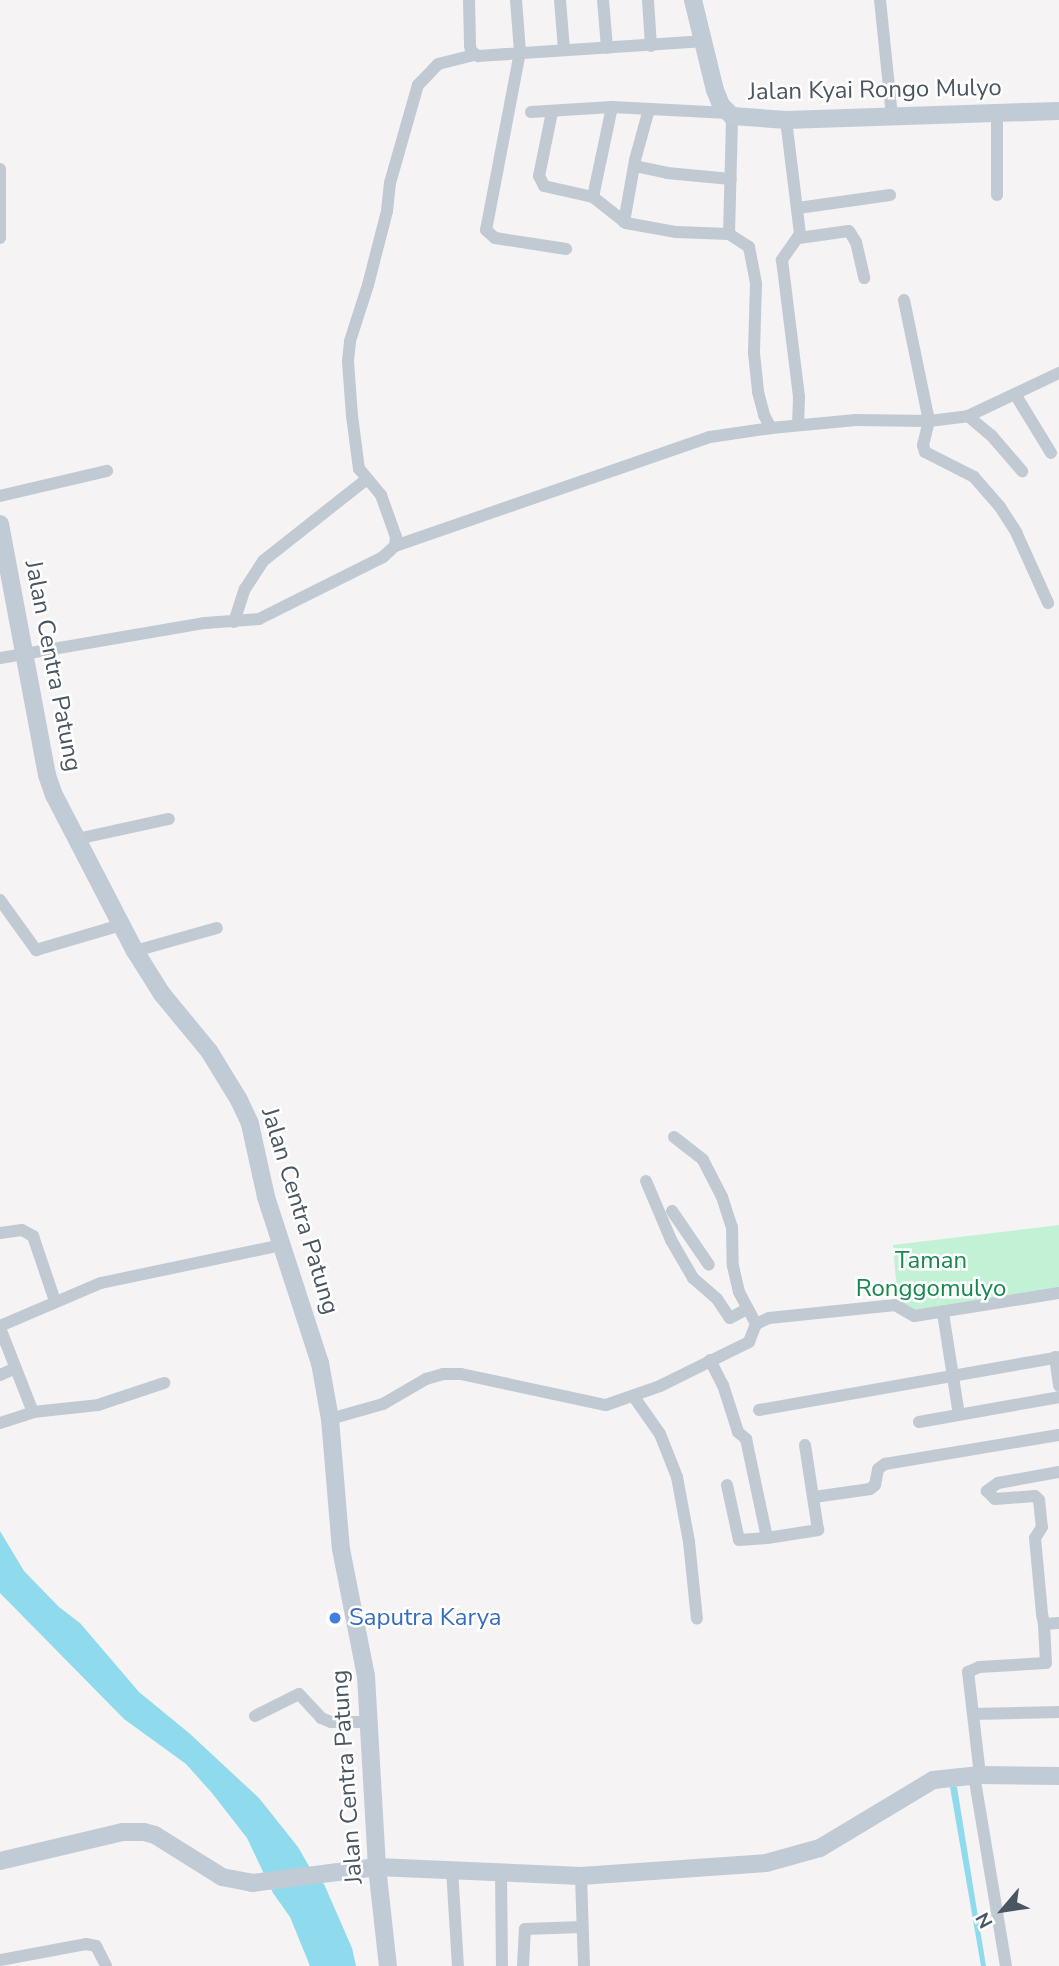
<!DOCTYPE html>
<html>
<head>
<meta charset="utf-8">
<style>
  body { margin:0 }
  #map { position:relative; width:1059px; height:1966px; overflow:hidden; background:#f5f3f3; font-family:"Nunito Sans",sans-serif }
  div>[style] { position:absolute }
  .green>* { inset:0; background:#c3f1d5 }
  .water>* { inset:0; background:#90daee }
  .street>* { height:12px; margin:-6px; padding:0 6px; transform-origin:6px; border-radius:6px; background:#c1cad2 }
  .secondary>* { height:18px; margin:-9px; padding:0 9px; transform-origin:9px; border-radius:9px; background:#c1cbd6 }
  .dots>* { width:19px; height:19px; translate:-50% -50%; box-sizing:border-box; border:4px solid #fff; border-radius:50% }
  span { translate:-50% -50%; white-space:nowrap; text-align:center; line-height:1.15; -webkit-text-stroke:5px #fff; paint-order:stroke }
  .street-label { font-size:24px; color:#4a5661 }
  .park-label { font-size:24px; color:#17864f }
  .shop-label { font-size:24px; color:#366cbe }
  .left { translate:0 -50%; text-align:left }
  .north { position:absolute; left:968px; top:1875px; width:70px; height:70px; -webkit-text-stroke:5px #fff; paint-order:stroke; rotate:241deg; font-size:19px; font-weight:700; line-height:28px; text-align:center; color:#4a5661 }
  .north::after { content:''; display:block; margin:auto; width:24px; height:32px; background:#4a5661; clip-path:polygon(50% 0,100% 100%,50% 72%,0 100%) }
</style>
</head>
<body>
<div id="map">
  <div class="green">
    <div style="clip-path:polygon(1059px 1225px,1059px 1291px,917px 1312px,898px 1303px,893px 1245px)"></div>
  </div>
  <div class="water">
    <div style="clip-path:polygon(0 1531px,24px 1571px,59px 1607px,80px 1623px,139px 1692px,189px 1733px,259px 1798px,298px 1847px,317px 1880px,324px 1884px,352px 1948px,356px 1966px,310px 1966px,290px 1917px,273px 1893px,247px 1838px,212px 1793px,186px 1764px,124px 1719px,0 1593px)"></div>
    <div style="clip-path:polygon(950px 1787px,957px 1787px,986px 1966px,981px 1966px)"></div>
  </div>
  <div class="street">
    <div style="left:469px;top:0;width:45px;rotate:88.7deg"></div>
    <div style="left:470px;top:45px;width:6px;rotate:81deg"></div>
    <div style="left:471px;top:51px;width:9px;rotate:36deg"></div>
    <div style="left:478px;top:56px;width:224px;rotate:-3.8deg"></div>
    <div style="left:516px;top:0;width:52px;rotate:85.6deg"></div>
    <div style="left:520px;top:52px;width:181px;rotate:100.8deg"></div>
    <div style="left:486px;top:230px;width:12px;rotate:42deg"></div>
    <div style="left:495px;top:238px;width:72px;rotate:8.8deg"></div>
    <div style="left:560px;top:0;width:50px;rotate:85.4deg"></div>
    <div style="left:603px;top:0;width:48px;rotate:85.2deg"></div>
    <div style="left:648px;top:0;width:46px;rotate:86.3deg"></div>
    <div style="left:880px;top:0;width:118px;rotate:84.1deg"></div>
    <div style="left:531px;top:112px;width:81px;rotate:-3.5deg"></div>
    <div style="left:612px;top:107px;width:116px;rotate:3deg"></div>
    <div style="left:552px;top:112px;width:65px;rotate:101.5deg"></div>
    <div style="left:539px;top:176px;width:11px;rotate:63deg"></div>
    <div style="left:544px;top:186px;width:50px;rotate:12.7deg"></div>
    <div style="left:593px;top:197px;width:42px;rotate:38.2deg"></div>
    <div style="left:626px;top:223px;width:51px;rotate:10.2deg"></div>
    <div style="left:676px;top:232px;width:53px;rotate:2.2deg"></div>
    <div style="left:729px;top:234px;width:24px;rotate:33deg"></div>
    <div style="left:749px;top:247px;width:38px;rotate:79deg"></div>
    <div style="left:756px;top:284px;width:69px;rotate:91.7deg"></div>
    <div style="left:754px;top:353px;width:39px;rotate:84deg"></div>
    <div style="left:758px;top:392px;width:24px;rotate:75deg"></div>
    <div style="left:764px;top:415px;width:15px;rotate:62deg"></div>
    <div style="left:771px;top:428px;width:85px;rotate:-5.4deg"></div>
    <div style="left:856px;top:420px;width:73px;rotate:0.8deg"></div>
    <div style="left:929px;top:421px;width:39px;rotate:-7deg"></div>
    <div style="left:968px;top:416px;width:101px;rotate:-25.3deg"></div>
    <div style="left:786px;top:120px;width:115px;rotate:83deg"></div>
    <div style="left:800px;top:234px;width:32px;rotate:125deg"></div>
    <div style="left:782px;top:260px;width:138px;rotate:82.9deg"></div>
    <div style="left:799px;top:397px;width:28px;rotate:92deg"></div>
    <div style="left:635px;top:166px;width:33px;rotate:12deg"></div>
    <div style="left:667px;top:173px;width:64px;rotate:5.4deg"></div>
    <div style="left:0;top:169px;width:69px;rotate:90deg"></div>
    <div style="left:997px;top:195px;width:82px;rotate:-90deg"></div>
    <div style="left:593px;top:197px;width:92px;rotate:-78.1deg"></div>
    <div style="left:798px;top:208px;width:93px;rotate:-8deg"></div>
    <div style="left:624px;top:222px;width:63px;rotate:-79.9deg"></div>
    <div style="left:635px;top:160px;width:53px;rotate:-74.6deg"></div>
    <div style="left:729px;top:234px;width:118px;rotate:-88.5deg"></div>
    <div style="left:799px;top:238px;width:50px;rotate:-8deg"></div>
    <div style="left:849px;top:231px;width:13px;rotate:58deg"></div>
    <div style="left:856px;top:242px;width:37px;rotate:77deg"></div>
    <div style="left:904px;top:300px;width:124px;rotate:78.3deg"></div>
    <div style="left:929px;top:421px;width:25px;rotate:104deg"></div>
    <div style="left:923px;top:445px;width:7px;rotate:74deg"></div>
    <div style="left:925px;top:452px;width:55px;rotate:27deg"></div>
    <div style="left:974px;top:477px;width:40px;rotate:49deg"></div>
    <div style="left:1000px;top:507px;width:30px;rotate:57deg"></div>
    <div style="left:1016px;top:532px;width:78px;rotate:65.7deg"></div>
    <div style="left:1015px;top:394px;width:69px;rotate:58.6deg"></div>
    <div style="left:968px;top:416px;width:30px;rotate:40deg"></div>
    <div style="left:991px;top:435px;width:48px;rotate:49.3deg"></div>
    <div style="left:0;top:496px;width:110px;rotate:-13.2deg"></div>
    <div style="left:395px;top:546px;width:333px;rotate:-19.1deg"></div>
    <div style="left:710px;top:437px;width:62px;rotate:-8.4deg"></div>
    <div style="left:234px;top:622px;width:35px;rotate:-72deg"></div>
    <div style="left:245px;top:589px;width:33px;rotate:-57deg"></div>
    <div style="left:263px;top:561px;width:132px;rotate:-38.3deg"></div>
    <div style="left:0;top:658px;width:208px;rotate:-9.7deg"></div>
    <div style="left:205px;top:623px;width:54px;rotate:-4.2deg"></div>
    <div style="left:259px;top:619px;width:139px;rotate:-26.6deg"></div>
    <div style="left:383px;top:557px;width:16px;rotate:-43deg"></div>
    <div style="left:395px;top:546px;width:9px;rotate:-84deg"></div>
    <div style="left:396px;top:537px;width:45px;rotate:-109.7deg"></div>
    <div style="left:381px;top:495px;width:34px;rotate:-130deg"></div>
    <div style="left:359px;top:469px;width:53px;rotate:-97.5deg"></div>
    <div style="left:352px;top:416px;width:55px;rotate:-94.2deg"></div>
    <div style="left:348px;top:361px;width:20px;rotate:-84deg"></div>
    <div style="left:350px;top:341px;width:59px;rotate:-72.2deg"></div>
    <div style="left:368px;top:285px;width:76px;rotate:-75.6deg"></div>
    <div style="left:387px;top:211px;width:28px;rotate:-84deg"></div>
    <div style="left:390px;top:183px;width:102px;rotate:-74.1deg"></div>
    <div style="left:418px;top:85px;width:29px;rotate:-46deg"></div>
    <div style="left:438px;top:64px;width:37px;rotate:-14deg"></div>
    <div style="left:77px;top:839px;width:94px;rotate:-12.3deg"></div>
    <div style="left:0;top:900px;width:62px;rotate:54.2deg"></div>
    <div style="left:36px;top:950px;width:89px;rotate:-16.4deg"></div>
    <div style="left:135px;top:951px;width:85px;rotate:-15.7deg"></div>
    <div style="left:674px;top:1137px;width:37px;rotate:38deg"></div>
    <div style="left:703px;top:1160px;width:42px;rotate:62.8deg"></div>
    <div style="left:722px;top:1197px;width:32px;rotate:72deg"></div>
    <div style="left:732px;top:1227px;width:39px;rotate:89deg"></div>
    <div style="left:733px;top:1266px;width:27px;rotate:77deg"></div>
    <div style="left:739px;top:1292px;width:36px;rotate:62deg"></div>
    <div style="left:646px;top:1181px;width:64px;rotate:67deg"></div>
    <div style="left:671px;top:1240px;width:44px;rotate:59.9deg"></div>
    <div style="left:693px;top:1278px;width:32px;rotate:41deg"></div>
    <div style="left:717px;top:1299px;width:23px;rotate:56deg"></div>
    <div style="left:730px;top:1318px;width:19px;rotate:-28deg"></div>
    <div style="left:672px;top:1211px;width:65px;rotate:55.6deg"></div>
    <div style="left:0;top:1233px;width:22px;rotate:-8deg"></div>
    <div style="left:22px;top:1230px;width:13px;rotate:29deg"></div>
    <div style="left:33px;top:1236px;width:69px;rotate:71.3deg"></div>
    <div style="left:943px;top:1313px;width:103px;rotate:81.1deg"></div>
    <div style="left:0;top:1326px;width:110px;rotate:-23.1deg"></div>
    <div style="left:101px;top:1283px;width:185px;rotate:-11.9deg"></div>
    <div style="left:0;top:1328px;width:90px;rotate:68.6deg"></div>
    <div style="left:33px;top:1412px;width:65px;rotate:-6.1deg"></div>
    <div style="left:98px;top:1405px;width:70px;rotate:-18.4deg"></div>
    <div style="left:1055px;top:1357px;width:29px;rotate:82deg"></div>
    <div style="left:710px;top:1360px;width:28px;rotate:63deg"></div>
    <div style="left:723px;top:1385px;width:49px;rotate:72.3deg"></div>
    <div style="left:738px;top:1432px;width:11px;rotate:41deg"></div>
    <div style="left:746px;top:1439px;width:101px;rotate:78deg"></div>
    <div style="left:767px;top:1538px;width:52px;rotate:-8.9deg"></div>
    <div style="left:818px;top:1530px;width:86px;rotate:-98.7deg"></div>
    <div style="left:0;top:1375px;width:17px;rotate:-24deg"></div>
    <div style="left:634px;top:1397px;width:45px;rotate:54.9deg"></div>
    <div style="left:660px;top:1434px;width:46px;rotate:68.4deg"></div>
    <div style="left:677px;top:1477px;width:66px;rotate:79.5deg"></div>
    <div style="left:689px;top:1542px;width:77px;rotate:84.1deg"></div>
    <div style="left:759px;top:1410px;width:305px;rotate:-10deg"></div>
    <div style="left:330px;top:1419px;width:55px;rotate:-15.8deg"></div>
    <div style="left:383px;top:1404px;width:50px;rotate:-30.2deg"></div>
    <div style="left:426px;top:1379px;width:18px;rotate:-16deg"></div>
    <div style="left:443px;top:1374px;width:18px"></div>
    <div style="left:461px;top:1374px;width:148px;rotate:12.1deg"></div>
    <div style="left:606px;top:1405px;width:57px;rotate:-19.4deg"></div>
    <div style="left:660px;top:1386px;width:99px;rotate:-26.3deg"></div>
    <div style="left:749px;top:1342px;width:19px;rotate:-69deg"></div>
    <div style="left:756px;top:1324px;width:14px;rotate:-25deg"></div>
    <div style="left:769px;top:1318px;width:127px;rotate:-5.9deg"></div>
    <div style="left:895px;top:1305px;width:22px;rotate:30deg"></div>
    <div style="left:914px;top:1316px;width:147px;rotate:-9deg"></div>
    <div style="left:919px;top:1422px;width:142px;rotate:-10.1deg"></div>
    <div style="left:0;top:1423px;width:35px;rotate:-18deg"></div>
    <div style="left:1059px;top:1472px;width:62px;rotate:169.8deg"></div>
    <div style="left:998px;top:1483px;width:14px;rotate:144deg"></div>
    <div style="left:987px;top:1491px;width:11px;rotate:45deg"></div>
    <div style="left:995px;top:1499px;width:40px;rotate:-4.3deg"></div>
    <div style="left:1035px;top:1496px;width:6px;rotate:45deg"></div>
    <div style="left:1039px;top:1500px;width:27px;rotate:84deg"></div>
    <div style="left:1042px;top:1527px;width:13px;rotate:122deg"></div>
    <div style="left:1035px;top:1538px;width:76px;rotate:84.7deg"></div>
    <div style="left:1042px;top:1614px;width:10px;rotate:79deg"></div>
    <div style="left:1044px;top:1624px;width:15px;rotate:-4deg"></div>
    <div style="left:727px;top:1485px;width:56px;rotate:77.7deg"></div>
    <div style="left:739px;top:1540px;width:28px;rotate:-4deg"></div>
    <div style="left:814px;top:1497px;width:57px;rotate:-8.1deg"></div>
    <div style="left:870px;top:1489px;width:6px;rotate:-39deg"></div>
    <div style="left:875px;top:1485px;width:16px;rotate:-79deg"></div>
    <div style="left:878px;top:1469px;width:9px;rotate:-36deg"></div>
    <div style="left:885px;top:1464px;width:176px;rotate:-9.5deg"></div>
    <div style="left:973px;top:1714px;width:86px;rotate:-1.3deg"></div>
    <div style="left:255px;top:1716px;width:49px;rotate:-26.6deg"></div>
    <div style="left:299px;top:1694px;width:33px;rotate:47deg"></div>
    <div style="left:321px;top:1718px;width:11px;rotate:22deg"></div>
    <div style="left:331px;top:1722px;width:39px"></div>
    <div style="left:974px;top:1775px;width:194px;rotate:80.5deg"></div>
    <div style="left:980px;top:1775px;width:104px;rotate:-96.6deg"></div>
    <div style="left:968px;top:1672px;width:12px;rotate:-24deg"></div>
    <div style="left:979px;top:1667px;width:67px;rotate:-3.4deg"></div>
    <div style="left:1046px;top:1663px;width:39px;rotate:-93deg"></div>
    <div style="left:452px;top:1869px;width:97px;rotate:86.5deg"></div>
    <div style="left:501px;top:1873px;width:93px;rotate:89.4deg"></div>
    <div style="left:581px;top:1876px;width:90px;rotate:88.1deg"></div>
    <div style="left:0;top:1960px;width:87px;rotate:-10.5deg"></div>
    <div style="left:86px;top:1944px;width:10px;rotate:11deg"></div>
    <div style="left:96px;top:1946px;width:22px;rotate:63deg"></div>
    <div style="left:523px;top:1966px;width:37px;rotate:-87deg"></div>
    <div style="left:525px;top:1929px;width:57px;rotate:-2deg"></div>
  </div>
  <div class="secondary">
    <div style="left:693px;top:0;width:93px;rotate:76.3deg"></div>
    <div style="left:715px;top:90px;width:16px;rotate:68deg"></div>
    <div style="left:721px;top:105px;width:16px;rotate:45deg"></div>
    <div style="left:732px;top:116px;width:54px;rotate:4.2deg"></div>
    <div style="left:786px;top:120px;width:273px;rotate:-1.9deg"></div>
    <div style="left:0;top:524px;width:255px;rotate:79.4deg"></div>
    <div style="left:47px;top:775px;width:21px;rotate:71deg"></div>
    <div style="left:54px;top:795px;width:176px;rotate:62.6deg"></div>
    <div style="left:135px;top:951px;width:51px;rotate:57.9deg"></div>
    <div style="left:162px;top:994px;width:74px;rotate:50.5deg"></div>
    <div style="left:209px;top:1051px;width:57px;rotate:58.5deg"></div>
    <div style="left:239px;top:1100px;width:26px;rotate:65deg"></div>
    <div style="left:250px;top:1124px;width:75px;rotate:77.6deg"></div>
    <div style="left:266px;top:1197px;width:175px;rotate:72deg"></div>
    <div style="left:320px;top:1363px;width:57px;rotate:79.9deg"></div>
    <div style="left:330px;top:1419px;width:130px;rotate:85.2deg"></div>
    <div style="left:341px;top:1549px;width:129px;rotate:78.9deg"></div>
    <div style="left:366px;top:1676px;width:191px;rotate:86.7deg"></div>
    <div style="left:377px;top:1867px;width:100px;rotate:83.7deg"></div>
    <div style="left:0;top:1861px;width:126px;rotate:-13.3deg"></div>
    <div style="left:123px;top:1832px;width:21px"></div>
    <div style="left:144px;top:1832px;width:11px;rotate:15deg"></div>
    <div style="left:155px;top:1835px;width:79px;rotate:32.1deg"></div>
    <div style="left:222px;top:1877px;width:31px;rotate:11deg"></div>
    <div style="left:252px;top:1883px;width:126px;rotate:-7.3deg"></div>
    <div style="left:377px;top:1867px;width:204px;rotate:2.5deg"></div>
    <div style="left:581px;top:1876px;width:185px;rotate:-4deg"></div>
    <div style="left:766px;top:1863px;width:56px;rotate:-15.5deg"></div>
    <div style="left:820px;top:1848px;width:132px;rotate:-31deg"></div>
    <div style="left:933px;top:1780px;width:47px;rotate:-6.1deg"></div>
    <div style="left:980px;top:1775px;width:79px;rotate:0.7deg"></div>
  </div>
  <div class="dots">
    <div style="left:335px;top:1618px;background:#3f7fe0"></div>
  </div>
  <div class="street-label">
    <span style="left:875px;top:90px;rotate:-1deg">Jalan Kyai Rongo Mulyo</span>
    <span style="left:53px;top:666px;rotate:79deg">Jalan Centra Patung</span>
    <span style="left:300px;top:1211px;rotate:73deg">Jalan Centra Patung</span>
    <span style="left:347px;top:1777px;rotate:-94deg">Jalan Centra Patung</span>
  </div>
  <div class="park-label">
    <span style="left:931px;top:1275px">Taman<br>Ronggomulyo</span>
  </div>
  <div class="shop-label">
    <span class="left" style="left:349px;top:1618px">Saputra Karya</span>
  </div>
  <div class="north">N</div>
</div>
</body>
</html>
